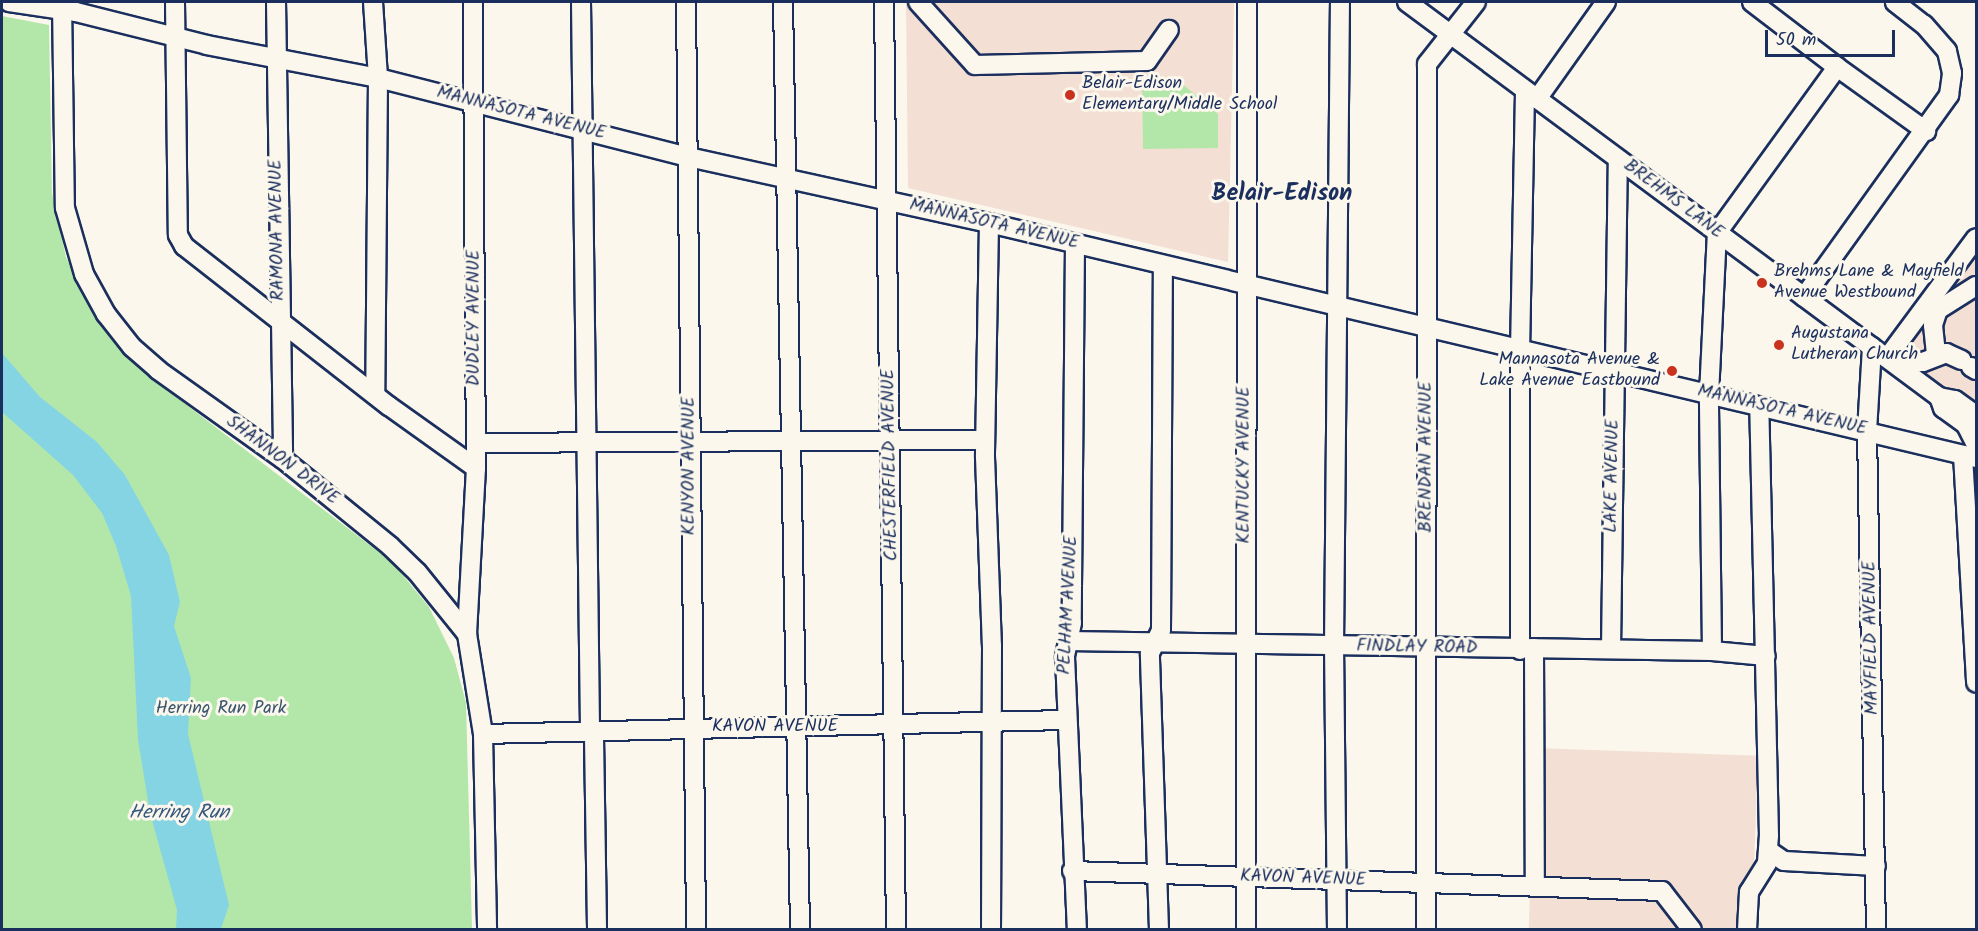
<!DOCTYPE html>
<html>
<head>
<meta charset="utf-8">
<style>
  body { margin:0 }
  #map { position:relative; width:1978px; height:931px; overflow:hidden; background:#fbf7ec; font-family:Kalam,sans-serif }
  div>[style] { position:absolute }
  .built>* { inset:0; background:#f3dfd3; transform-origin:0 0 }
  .green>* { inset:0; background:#b3e7a9 }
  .water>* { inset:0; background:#85d4e3 }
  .roads { filter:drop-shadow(2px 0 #1b2f5e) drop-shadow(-2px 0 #1b2f5e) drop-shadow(0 2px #1b2f5e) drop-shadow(0 -2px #1b2f5e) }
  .minor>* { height:18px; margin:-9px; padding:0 9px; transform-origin:9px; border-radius:9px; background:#fbf7ec }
  .dots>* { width:16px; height:16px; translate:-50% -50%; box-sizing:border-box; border:3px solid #fbf7ec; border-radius:50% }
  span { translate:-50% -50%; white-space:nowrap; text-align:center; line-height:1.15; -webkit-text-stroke:6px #fbf7ec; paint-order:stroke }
  .poi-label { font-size:18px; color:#1b2f5e }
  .left { translate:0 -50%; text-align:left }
  .right { translate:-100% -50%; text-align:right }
  .street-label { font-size:18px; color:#1b2f5e }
  .park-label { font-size:18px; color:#39546d }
  .water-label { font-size:20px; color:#36587f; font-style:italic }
  .district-label { font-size:24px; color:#1b2f5e; font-weight:700 }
  .frame { position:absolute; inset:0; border:3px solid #1b2f5e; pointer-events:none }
  .scale { position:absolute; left:1765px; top:30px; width:130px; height:27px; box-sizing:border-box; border:3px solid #1b2f5e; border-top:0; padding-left:8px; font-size:18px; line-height:21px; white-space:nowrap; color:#1b2f5e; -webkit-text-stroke:4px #fbf7ec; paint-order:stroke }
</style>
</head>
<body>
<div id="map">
  <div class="built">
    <div style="clip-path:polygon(906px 2px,1234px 2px,1228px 262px,908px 188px)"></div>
    <div style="clip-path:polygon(1976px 242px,1976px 426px,1888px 363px)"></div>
    <div style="left:1535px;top:748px;width:223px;height:182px;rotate:2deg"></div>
  </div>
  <div class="green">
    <div style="clip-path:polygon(2px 16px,49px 25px,52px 193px,66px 257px,93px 313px,122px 352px,146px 374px,392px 562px,429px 607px,454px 658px,466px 703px,472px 929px,2px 930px)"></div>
    <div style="clip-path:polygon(1142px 76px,1174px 77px,1218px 114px,1218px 148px,1143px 149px)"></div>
  </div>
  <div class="water">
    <div style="clip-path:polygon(2px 353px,40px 397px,97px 442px,125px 475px,169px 555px,180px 602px,174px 626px,191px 678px,188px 734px,229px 905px,221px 929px,176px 929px,177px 910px,150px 813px,138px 740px,131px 596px,116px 546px,102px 513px,73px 475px,2px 412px)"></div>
  </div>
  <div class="roads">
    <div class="minor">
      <div style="left:9px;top:2px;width:68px;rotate:8.5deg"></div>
      <div style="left:76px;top:12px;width:135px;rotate:14.1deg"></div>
      <div style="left:207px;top:45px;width:174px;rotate:10.9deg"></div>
      <div style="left:378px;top:78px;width:320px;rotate:14.3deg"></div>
      <div style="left:688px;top:157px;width:308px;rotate:12.4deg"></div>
      <div style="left:989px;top:223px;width:1015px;rotate:13.39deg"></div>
      <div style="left:62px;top:2px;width:206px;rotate:89.2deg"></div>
      <div style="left:65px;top:208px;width:69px;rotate:73.9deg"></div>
      <div style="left:84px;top:274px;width:46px;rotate:61.2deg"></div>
      <div style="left:106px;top:314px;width:42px;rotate:51.8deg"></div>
      <div style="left:132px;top:347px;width:35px;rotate:41deg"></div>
      <div style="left:158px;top:370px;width:153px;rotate:35.5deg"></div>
      <div style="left:283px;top:459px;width:138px;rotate:39.1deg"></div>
      <div style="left:390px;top:546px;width:37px;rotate:44deg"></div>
      <div style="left:417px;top:572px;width:80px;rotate:51.1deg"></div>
      <div style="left:467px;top:634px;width:101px;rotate:80.9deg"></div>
      <div style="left:483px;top:734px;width:196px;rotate:88.8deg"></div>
      <div style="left:175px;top:2px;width:233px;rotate:89.3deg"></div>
      <div style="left:178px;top:235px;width:13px;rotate:61deg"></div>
      <div style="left:184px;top:246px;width:260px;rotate:38deg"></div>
      <div style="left:389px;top:406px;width:107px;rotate:35.5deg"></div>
      <div style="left:276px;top:2px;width:457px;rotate:89.1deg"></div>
      <div style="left:373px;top:2px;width:76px;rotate:86.2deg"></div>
      <div style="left:378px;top:78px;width:317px;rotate:90.5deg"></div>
      <div style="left:581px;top:2px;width:728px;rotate:89.29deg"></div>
      <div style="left:590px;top:730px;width:8px;rotate:60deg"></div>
      <div style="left:594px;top:737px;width:193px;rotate:89.1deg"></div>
      <div style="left:686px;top:2px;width:928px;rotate:89.38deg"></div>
      <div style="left:783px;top:2px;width:928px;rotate:88.95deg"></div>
      <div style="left:884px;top:2px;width:928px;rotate:89.26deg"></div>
      <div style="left:918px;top:2px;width:85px;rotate:47.9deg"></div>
      <div style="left:975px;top:65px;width:172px;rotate:-1.3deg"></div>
      <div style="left:1147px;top:61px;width:38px;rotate:-55deg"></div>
      <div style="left:1407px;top:2px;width:663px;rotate:36.59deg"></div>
      <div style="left:1939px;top:397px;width:16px;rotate:11deg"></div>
      <div style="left:1955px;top:400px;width:26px;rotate:36deg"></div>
      <div style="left:1837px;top:67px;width:110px;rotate:35.7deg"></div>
      <div style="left:1537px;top:99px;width:119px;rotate:-54.6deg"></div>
      <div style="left:989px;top:223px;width:234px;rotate:91deg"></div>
      <div style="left:985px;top:457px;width:189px;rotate:87.9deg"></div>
      <div style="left:992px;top:646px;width:284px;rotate:90.2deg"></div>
      <div style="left:1075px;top:243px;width:380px;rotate:90.5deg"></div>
      <div style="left:1072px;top:623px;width:35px;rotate:102deg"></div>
      <div style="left:1065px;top:657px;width:273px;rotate:87.5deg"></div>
      <div style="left:1804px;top:297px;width:249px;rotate:-54.3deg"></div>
      <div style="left:1949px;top:95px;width:22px;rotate:-82deg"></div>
      <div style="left:1952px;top:73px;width:23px;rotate:-103deg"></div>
      <div style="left:1947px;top:51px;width:35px;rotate:-131deg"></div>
      <div style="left:1924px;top:25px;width:37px;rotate:-142deg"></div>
      <div style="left:1872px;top:347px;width:83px;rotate:93.4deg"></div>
      <div style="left:1867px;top:430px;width:500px;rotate:88.97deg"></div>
      <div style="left:1936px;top:354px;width:29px;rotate:-96deg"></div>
      <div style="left:1933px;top:325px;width:16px;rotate:-72deg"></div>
      <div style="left:1938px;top:310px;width:45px;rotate:-32.3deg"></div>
      <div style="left:1887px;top:358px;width:149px;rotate:-53.4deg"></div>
      <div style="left:1897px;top:365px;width:26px;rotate:-7deg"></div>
      <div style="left:1923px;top:362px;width:25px;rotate:-21deg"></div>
      <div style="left:1946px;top:353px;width:17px;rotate:24deg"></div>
      <div style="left:1971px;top:367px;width:6px;rotate:31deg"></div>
      <div style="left:1939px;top:397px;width:12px;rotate:70deg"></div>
      <div style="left:1943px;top:408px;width:29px;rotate:36deg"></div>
      <div style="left:1966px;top:425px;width:22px;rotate:63deg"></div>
      <div style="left:476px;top:443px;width:509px;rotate:-0.34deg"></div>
      <div style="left:1963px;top:455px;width:228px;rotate:86.7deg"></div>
      <div style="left:467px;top:634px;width:166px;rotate:-86.9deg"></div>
      <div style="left:476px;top:468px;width:466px;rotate:-90.4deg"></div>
      <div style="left:1068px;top:641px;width:644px;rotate:0.89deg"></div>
      <div style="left:1712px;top:651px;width:54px;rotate:5.3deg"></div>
      <div style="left:1534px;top:648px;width:237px;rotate:89.8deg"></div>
      <div style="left:1611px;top:649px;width:490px;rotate:-89.2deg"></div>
      <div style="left:1520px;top:650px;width:298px;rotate:-90deg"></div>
      <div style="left:1520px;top:352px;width:261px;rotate:-88.9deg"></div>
      <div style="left:1712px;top:651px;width:256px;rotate:-90.7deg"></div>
      <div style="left:1709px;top:395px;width:162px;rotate:-87.2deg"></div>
      <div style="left:1717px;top:233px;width:205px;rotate:-54.1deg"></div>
      <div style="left:1837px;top:67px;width:107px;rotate:-142.6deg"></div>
      <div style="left:483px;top:734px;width:583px;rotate:-1.38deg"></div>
      <div style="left:1768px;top:850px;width:19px;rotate:35deg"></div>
      <div style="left:1784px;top:861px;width:92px;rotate:3.1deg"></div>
      <div style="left:1072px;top:871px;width:590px;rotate:1.94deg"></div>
      <div style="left:1662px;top:891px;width:49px;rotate:52.4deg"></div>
      <div style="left:1159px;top:930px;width:277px;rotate:-91.9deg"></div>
      <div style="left:1150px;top:653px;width:25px;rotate:-64deg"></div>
      <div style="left:1161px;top:630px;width:363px;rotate:-89.7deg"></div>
      <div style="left:1246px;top:930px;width:928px;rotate:-89.94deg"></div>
      <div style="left:1337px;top:930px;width:283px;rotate:-90.6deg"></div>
      <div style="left:1334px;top:647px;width:645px;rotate:-89.47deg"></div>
      <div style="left:1426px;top:930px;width:866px;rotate:-89.93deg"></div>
      <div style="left:1427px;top:64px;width:79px;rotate:-51.7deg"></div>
      <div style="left:1747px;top:930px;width:38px;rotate:-87deg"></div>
      <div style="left:1749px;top:892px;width:34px;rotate:-58deg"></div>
      <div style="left:1767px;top:863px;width:27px;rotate:-86deg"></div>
      <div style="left:1769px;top:836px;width:430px;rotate:-91.3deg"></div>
    </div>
  </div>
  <div class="dots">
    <div style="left:1070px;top:95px;background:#c8321e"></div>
    <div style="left:1762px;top:283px;background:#c8321e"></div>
    <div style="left:1779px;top:345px;background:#c8321e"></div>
    <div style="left:1672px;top:371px;background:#c8321e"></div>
  </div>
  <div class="poi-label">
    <span class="left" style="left:1082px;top:95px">Belair-Edison<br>Elementary/Middle School</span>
    <span class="left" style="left:1774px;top:283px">Brehms Lane &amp; Mayfield<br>Avenue Westbound</span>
    <span class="left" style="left:1791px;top:345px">Augustana<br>Lutheran Church</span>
    <span class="right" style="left:1660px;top:371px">Mannasota Avenue &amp;<br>Lake Avenue Eastbound</span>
  </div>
  <div class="street-label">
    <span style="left:521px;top:114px;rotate:14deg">MANNASOTA AVENUE</span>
    <span style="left:1673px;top:200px;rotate:37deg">BREHMS LANE</span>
    <span style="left:994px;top:225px;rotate:13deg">MANNASOTA AVENUE</span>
    <span style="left:278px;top:230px;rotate:-91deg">RAMONA AVENUE</span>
    <span style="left:475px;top:318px;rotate:-90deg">DUDLEY AVENUE</span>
    <span style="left:1782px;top:411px;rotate:13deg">MANNASOTA AVENUE</span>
    <span style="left:1427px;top:457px;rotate:-90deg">BRENDAN AVENUE</span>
    <span style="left:282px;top:461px;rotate:37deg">SHANNON DRIVE</span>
    <span style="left:891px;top:465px;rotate:-91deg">CHESTERFIELD AVENUE</span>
    <span style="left:1245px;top:465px;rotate:-90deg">KENTUCKY AVENUE</span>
    <span style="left:690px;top:466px;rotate:-90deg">KENYON AVENUE</span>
    <span style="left:1613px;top:476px;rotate:-89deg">LAKE AVENUE</span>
    <span style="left:1069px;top:605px;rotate:-87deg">PELHAM AVENUE</span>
    <span style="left:1872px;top:638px;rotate:-91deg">MAYFIELD AVENUE</span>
    <span style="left:1417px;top:648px;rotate:1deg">FINDLAY ROAD</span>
    <span style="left:775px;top:727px">KAVON AVENUE</span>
    <span style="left:1303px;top:879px;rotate:2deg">KAVON AVENUE</span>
  </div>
  <div class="park-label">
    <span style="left:221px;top:709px">Herring Run Park</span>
  </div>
  <div class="water-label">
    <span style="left:179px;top:813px">Herring Run</span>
  </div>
  <div class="district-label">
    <span style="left:1282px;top:194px">Belair-Edison</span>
  </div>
  <div class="frame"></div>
  <div class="scale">50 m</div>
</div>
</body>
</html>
